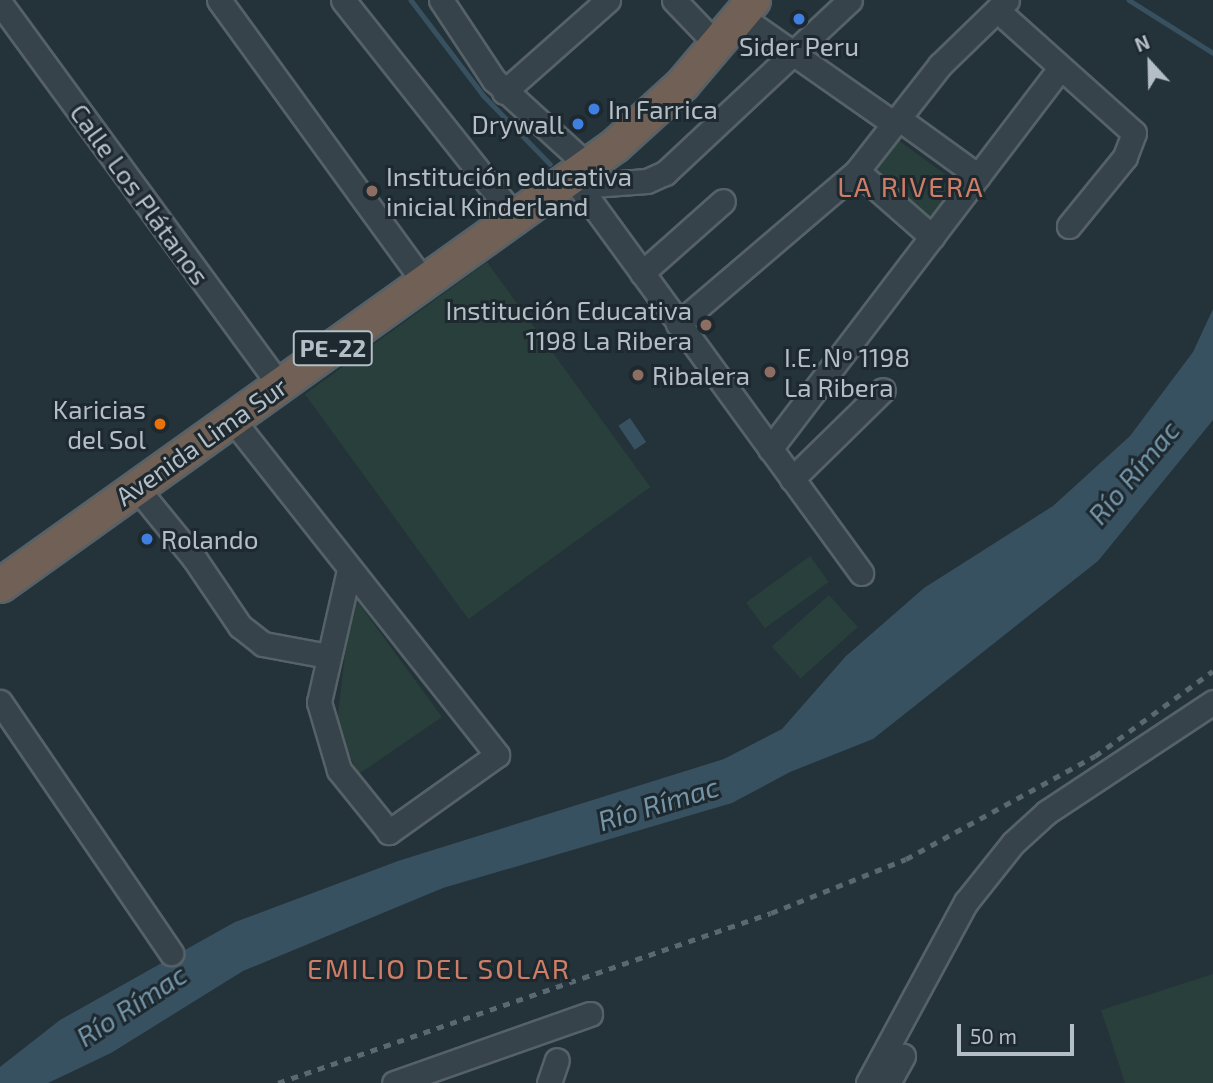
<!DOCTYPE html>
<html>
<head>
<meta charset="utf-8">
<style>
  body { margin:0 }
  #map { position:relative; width:1213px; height:1083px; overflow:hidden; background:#24323a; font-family:"Exo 2",sans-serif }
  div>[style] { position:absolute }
  .green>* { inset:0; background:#293f3b; transform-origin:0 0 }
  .water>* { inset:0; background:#385160; transform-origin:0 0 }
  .stream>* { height:4.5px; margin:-2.25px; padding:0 2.25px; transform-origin:2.25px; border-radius:2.25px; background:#385160 }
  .roads { filter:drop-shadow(2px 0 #566168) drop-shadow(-2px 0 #566168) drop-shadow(0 2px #566168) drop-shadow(0 -2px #566168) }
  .minor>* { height:23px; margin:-11.5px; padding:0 11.5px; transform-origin:11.5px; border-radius:11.5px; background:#37434b }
  .highway>* { height:33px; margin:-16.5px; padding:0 16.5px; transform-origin:16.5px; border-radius:16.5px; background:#706055 }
  .rail>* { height:4.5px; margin-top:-2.25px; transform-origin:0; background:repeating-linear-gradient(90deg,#5a6871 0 7px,transparent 0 14px) }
  .dots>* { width:19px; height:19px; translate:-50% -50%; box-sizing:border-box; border:4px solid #1d282f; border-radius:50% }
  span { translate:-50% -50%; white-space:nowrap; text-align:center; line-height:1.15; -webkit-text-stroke:6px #1d282f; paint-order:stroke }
  .shield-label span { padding:2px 5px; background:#1d282f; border:2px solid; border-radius:5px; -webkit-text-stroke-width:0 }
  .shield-label { font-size:24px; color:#b3bec6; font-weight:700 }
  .poi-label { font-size:26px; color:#b3bec6 }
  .left { translate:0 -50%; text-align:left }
  .right { translate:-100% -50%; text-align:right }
  .street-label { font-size:26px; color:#b3bec6 }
  .neighbourhood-label { font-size:28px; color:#ce7e66; letter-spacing:2px }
  .water-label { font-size:28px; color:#7495a8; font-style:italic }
  .north { position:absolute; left:1115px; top:28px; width:70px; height:70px; -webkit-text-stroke:5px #1d282f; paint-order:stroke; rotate:338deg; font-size:19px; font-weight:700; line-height:28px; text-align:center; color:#b3bec6 }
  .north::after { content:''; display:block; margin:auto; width:24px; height:32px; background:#b3bec6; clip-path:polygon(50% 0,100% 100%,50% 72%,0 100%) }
  .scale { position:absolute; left:957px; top:1024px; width:117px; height:32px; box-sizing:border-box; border:4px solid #b3bec6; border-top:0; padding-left:9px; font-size:21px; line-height:24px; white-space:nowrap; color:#b3bec6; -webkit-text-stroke:5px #1d282f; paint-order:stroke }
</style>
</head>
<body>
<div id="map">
  <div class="green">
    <div style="left:898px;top:140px;width:74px;height:47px;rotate:36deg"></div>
    <div style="left:487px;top:262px;width:278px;height:225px;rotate:54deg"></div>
    <div style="left:810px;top:556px;width:32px;height:79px;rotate:54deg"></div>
    <div style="clip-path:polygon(352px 594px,442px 717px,359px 774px,336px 731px)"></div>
    <div style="left:829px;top:595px;width:43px;height:77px;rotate:48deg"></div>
    <div style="clip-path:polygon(1213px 974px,1213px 1083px,1125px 1083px,1101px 1010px)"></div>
  </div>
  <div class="water">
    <div style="clip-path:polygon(1213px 309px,1213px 420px,1098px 561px,873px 739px,790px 772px,732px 803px,443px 888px,243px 971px,111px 1053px,48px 1083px,0 1083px,0 1067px,60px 1020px,235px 922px,398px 861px,724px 759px,782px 729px,846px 656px,924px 588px,1053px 506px,1130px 436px,1193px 352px)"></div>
    <div style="left:630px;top:418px;width:29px;height:14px;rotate:56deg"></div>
  </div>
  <div class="stream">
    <div style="left:411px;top:0;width:119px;rotate:52.8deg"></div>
    <div style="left:483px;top:95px;width:96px;rotate:45.8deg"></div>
    <div style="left:1129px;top:0;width:99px;rotate:32.2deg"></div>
  </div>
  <div class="roads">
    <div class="minor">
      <div style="left:219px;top:0;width:349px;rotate:54deg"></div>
      <div style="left:343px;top:0;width:277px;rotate:51.6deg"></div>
      <div style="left:441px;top:0;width:96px;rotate:56.5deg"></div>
      <div style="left:494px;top:80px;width:126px;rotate:42.4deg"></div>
      <div style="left:587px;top:165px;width:12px;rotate:110deg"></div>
      <div style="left:674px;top:0;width:61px;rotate:46.3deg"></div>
      <div style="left:0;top:3px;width:474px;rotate:53.8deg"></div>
      <div style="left:997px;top:10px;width:184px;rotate:41.9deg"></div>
      <div style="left:1134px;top:133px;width:26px;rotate:111deg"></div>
      <div style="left:1125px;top:157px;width:89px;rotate:129.1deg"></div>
      <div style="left:740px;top:16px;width:187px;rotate:35deg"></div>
      <div style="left:504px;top:92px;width:139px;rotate:-41.5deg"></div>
      <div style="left:898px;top:118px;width:99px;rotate:35.9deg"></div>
      <div style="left:857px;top:171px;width:100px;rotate:41.3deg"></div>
      <div style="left:579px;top:186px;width:479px;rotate:53.9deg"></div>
      <div style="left:579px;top:186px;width:68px;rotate:-4.2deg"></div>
      <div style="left:647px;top:181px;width:20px;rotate:-24deg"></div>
      <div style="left:665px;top:173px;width:253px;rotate:-43.1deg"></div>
      <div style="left:642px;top:273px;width:108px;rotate:-41.6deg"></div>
      <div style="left:678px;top:324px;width:235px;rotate:-40.5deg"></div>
      <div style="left:857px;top:171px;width:135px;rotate:-51.9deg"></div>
      <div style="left:940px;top:65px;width:93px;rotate:-44.1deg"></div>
      <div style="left:232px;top:419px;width:428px;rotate:51.7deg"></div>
      <div style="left:497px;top:755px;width:133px;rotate:144.5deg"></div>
      <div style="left:389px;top:832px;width:80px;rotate:-128.9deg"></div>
      <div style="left:339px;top:770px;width:71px;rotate:-106.4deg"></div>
      <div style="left:319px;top:702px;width:135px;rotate:-77.2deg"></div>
      <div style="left:770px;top:449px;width:479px;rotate:-52.7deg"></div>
      <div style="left:792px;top:479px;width:127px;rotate:-44.4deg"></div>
      <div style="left:136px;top:487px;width:92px;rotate:50.8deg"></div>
      <div style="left:194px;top:558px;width:82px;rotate:55.9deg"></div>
      <div style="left:240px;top:626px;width:29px;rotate:38deg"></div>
      <div style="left:263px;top:644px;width:66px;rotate:10.5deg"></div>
      <div style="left:0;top:702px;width:304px;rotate:55.7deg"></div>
      <div style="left:394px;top:1083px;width:208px;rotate:-19.4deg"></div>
      <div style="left:549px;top:1083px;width:24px;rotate:-71deg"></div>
      <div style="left:868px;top:1083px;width:206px;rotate:-61.6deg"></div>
      <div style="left:966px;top:902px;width:75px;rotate:-51.5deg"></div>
      <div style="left:1013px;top:843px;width:46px;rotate:-42.4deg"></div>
      <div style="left:1047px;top:812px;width:199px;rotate:-33.5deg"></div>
      <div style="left:888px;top:1083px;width:31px;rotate:-61deg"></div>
    </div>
    <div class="highway">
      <div style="left:0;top:585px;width:756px;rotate:-35.58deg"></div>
      <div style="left:615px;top:145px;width:91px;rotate:-42.3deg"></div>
      <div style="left:682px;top:84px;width:110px;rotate:-49.8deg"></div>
    </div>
  </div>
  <div class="rail">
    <div style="left:278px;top:1083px;width:521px;rotate:-19.03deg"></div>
    <div style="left:771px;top:913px;width:145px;rotate:-21.8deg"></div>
    <div style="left:906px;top:859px;width:215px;rotate:-28.6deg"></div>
    <div style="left:1095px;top:756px;width:145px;rotate:-35.8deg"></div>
  </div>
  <div class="dots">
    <div style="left:799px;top:19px;background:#3f7fe0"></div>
    <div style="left:594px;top:109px;background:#3f7fe0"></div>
    <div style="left:578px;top:124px;background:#3f7fe0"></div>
    <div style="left:372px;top:191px;background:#8d6e63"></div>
    <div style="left:706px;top:325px;background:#8d6e63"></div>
    <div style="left:770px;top:372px;background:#8d6e63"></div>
    <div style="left:638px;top:375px;background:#8d6e63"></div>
    <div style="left:160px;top:424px;background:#e8710a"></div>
    <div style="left:147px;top:539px;background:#3f7fe0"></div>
  </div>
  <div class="shield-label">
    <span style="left:333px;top:348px">PE-22</span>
  </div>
  <div class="poi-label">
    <span style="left:799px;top:46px">Sider Peru</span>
    <span class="left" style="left:608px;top:109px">In Farrica</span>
    <span class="right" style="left:564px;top:124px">Drywall</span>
    <span class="left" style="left:386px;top:191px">Institución educativa<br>inicial Kinderland</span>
    <span class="right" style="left:692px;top:325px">Institución Educativa<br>1198 La Ribera</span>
    <span class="left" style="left:784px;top:372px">I.E. Nº 1198<br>La Ribera</span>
    <span class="left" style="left:652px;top:375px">Ribalera</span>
    <span class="right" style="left:146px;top:424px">Karicias<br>del Sol</span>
    <span class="left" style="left:161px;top:539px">Rolando</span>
  </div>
  <div class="street-label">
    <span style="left:140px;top:194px;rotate:54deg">Calle Los Plátanos</span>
    <span style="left:201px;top:441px;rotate:-35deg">Avenida Lima Sur</span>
  </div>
  <div class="neighbourhood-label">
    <span style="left:911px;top:186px">LA RIVERA</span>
    <span style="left:439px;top:968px">EMILIO DEL SOLAR</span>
  </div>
  <div class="water-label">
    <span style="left:1133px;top:472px;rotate:-50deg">Río Rímac</span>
    <span style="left:658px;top:803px;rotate:-17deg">Río Rímac</span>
    <span style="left:131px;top:1005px;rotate:-33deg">Río Rímac</span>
  </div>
  <div class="north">N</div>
  <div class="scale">50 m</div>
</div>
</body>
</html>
